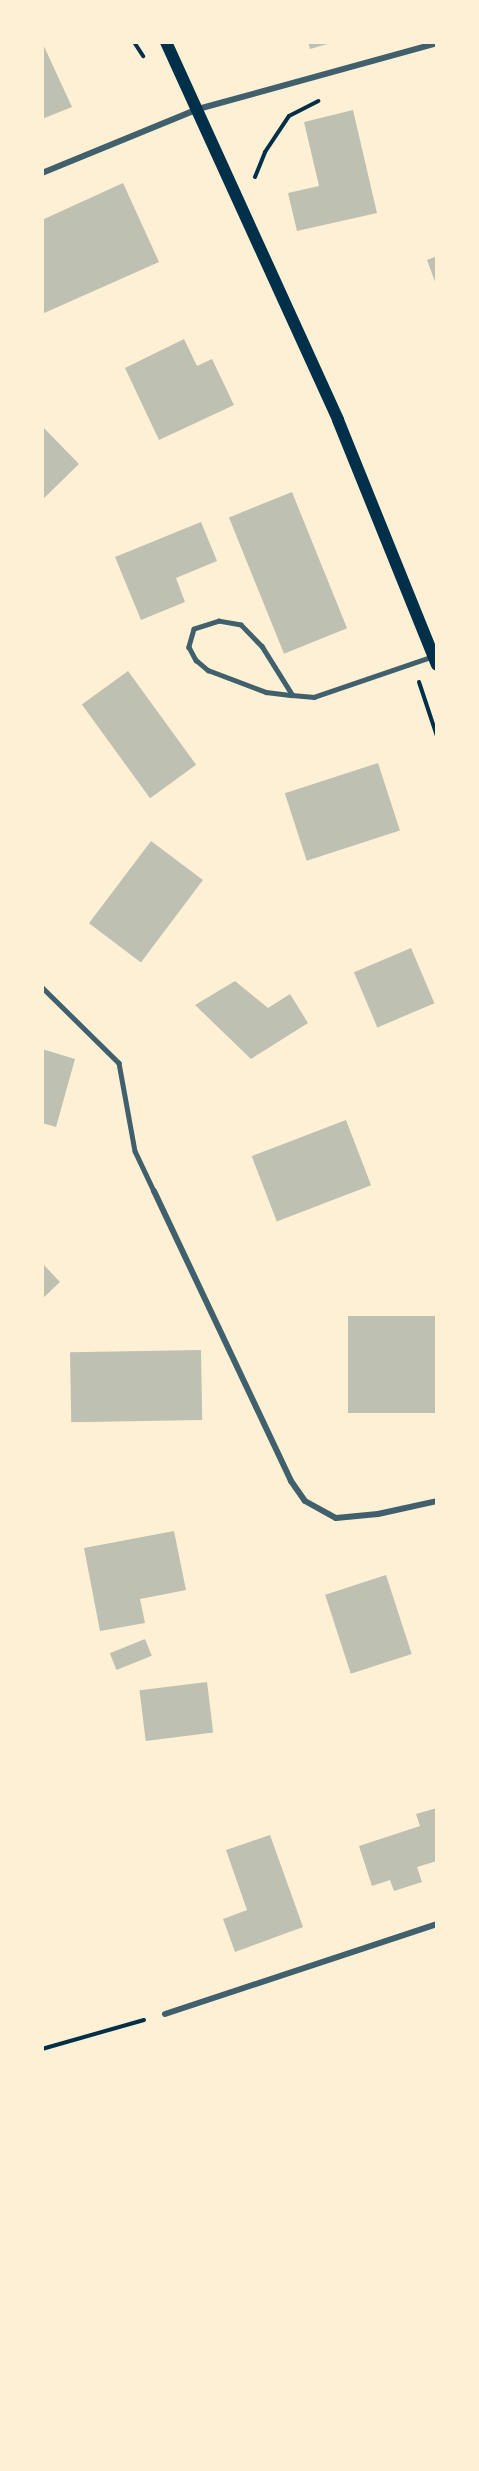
<!DOCTYPE html>
<html>
<head>
<meta charset="utf-8">
<style>
  body { margin:0 }
  #map { position:relative; width:479px; height:2471px; overflow:hidden; background:#fdf0d5; font-family:"PT Serif",serif }
  div>[style] { position:absolute }
  .building>* { inset:0; background:#bec0b2; transform-origin:0 0 }
  .path>* { height:4px; margin:-2px; padding:0 2px; transform-origin:2px; border-radius:2px; background:#003049 }
  .service>* { height:4.5px; margin:-2.25px; padding:0 2.25px; transform-origin:2.25px; border-radius:2.25px; background:#3f606c }
  .minor>* { height:6px; margin:-3px; padding:0 3px; transform-origin:3px; border-radius:3px; background:#3f606c }
  .secondary>* { height:12px; margin:-6px; padding:0 6px; transform-origin:6px; border-radius:6px; background:#003049 }
  span { translate:-50% -50%; white-space:nowrap; text-align:center; line-height:1.15; -webkit-text-stroke:6px #fdf0d5; paint-order:stroke }
  .frame { position:absolute; inset:0; border:44px solid #fdf0d5; pointer-events:none }
</style>
</head>
<body>
<div id="map">
  <div class="building">
    <div style="clip-path:polygon(42px 42px,72px 107px,42px 119px)"></div>
    <div style="clip-path:polygon(308px 42px,331px 42px,331px 43px,310px 49px)"></div>
    <div style="clip-path:polygon(353px 110px,377px 213px,297px 231px,288px 193px,319px 186px,304px 122px)"></div>
    <div style="clip-path:polygon(123px 183px,159px 262px,42px 314px,42px 220px)"></div>
    <div style="clip-path:polygon(437px 256px,437px 287px,427px 260px)"></div>
    <div style="clip-path:polygon(184px 339px,197px 366px,212px 359px,234px 405px,159px 440px,125px 368px)"></div>
    <div style="clip-path:polygon(42px 426px,79px 464px,42px 500px)"></div>
    <div style="left:292px;top:492px;width:147px;height:68px;rotate:68deg"></div>
    <div style="clip-path:polygon(201px 522px,217px 561px,176px 578px,185px 602px,141px 620px,115px 557px)"></div>
    <div style="left:128px;top:671px;width:116px;height:57px;rotate:54deg"></div>
    <div style="left:378px;top:763px;width:71px;height:98px;rotate:72deg"></div>
    <div style="left:151px;top:841px;width:65px;height:103px;rotate:37deg"></div>
    <div style="left:411px;top:948px;width:60px;height:62px;rotate:67deg"></div>
    <div style="clip-path:polygon(235px 981px,268px 1008px,290px 994px,308px 1023px,251px 1059px,195px 1005px)"></div>
    <div style="clip-path:polygon(42px 1049px,75px 1059px,56px 1127px,42px 1123px)"></div>
    <div style="left:346px;top:1120px;width:70px;height:101px;rotate:69deg"></div>
    <div style="clip-path:polygon(42px 1263px,60px 1282px,42px 1299px)"></div>
    <div style="left:437px;top:1316px;width:97px;height:89px;rotate:90deg"></div>
    <div style="left:201px;top:1350px;width:70px;height:131px;rotate:89deg"></div>
    <div style="clip-path:polygon(174px 1531px,186px 1590px,140px 1599px,145px 1623px,100px 1631px,84px 1548px)"></div>
    <div style="left:386px;top:1575px;width:83px;height:64px;rotate:72deg"></div>
    <div style="left:145px;top:1639px;width:18px;height:38px;rotate:68deg"></div>
    <div style="left:207px;top:1682px;width:51px;height:68px;rotate:83deg"></div>
    <div style="clip-path:polygon(437px 1808px,437px 1861px,417px 1867px,422px 1882px,394px 1891px,390px 1880px,372px 1886px,359px 1846px,420px 1826px,416px 1814px)"></div>
    <div style="clip-path:polygon(270px 1835px,303px 1927px,235px 1952px,223px 1919px,247px 1910px,226px 1850px)"></div>
  </div>
  <div class="path">
    <div style="left:134px;top:42px;width:17px;rotate:57deg"></div>
    <div style="left:255px;top:177px;width:27px;rotate:-68deg"></div>
    <div style="left:265px;top:152px;width:43px;rotate:-56.3deg"></div>
    <div style="left:289px;top:116px;width:33px;rotate:-27deg"></div>
    <div style="left:419px;top:682px;width:57px;rotate:71.6deg"></div>
    <div style="left:42px;top:2049px;width:106px;rotate:-15.9deg"></div>
  </div>
  <div class="service">
    <div style="left:292px;top:695px;width:57px;rotate:-122deg"></div>
    <div style="left:262px;top:647px;width:30px;rotate:-134deg"></div>
    <div style="left:241px;top:625px;width:22px;rotate:-170deg"></div>
    <div style="left:219px;top:621px;width:26px;rotate:162deg"></div>
    <div style="left:194px;top:629px;width:19px;rotate:106deg"></div>
    <div style="left:189px;top:647px;width:15px;rotate:62deg"></div>
    <div style="left:196px;top:660px;width:16px;rotate:40deg"></div>
    <div style="left:208px;top:670px;width:62px;rotate:20.8deg"></div>
    <div style="left:266px;top:692px;width:26px;rotate:7deg"></div>
    <div style="left:292px;top:695px;width:22px;rotate:5deg"></div>
    <div style="left:314px;top:697px;width:124px;rotate:-18.9deg"></div>
    <div style="left:42px;top:987px;width:108px;rotate:44.6deg"></div>
    <div style="left:119px;top:1063px;width:89px;rotate:79.7deg"></div>
    <div style="left:135px;top:1151px;width:44px;rotate:64.6deg"></div>
  </div>
  <div class="minor">
    <div style="left:42px;top:173px;width:169px;rotate:-22.3deg"></div>
    <div style="left:198px;top:109px;width:248px;rotate:-15.4deg"></div>
    <div style="left:154px;top:1191px;width:321px;rotate:64.7deg"></div>
    <div style="left:291px;top:1481px;width:24px;rotate:55deg"></div>
    <div style="left:305px;top:1501px;width:35px;rotate:29deg"></div>
    <div style="left:336px;top:1518px;width:42px;rotate:-5.4deg"></div>
    <div style="left:378px;top:1514px;width:60px;rotate:-12.4deg"></div>
    <div style="left:165px;top:2014px;width:287px;rotate:-18.3deg"></div>
  </div>
  <div class="secondary">
    <div style="left:166px;top:42px;width:415px;rotate:65.5deg"></div>
    <div style="left:338px;top:420px;width:264px;rotate:68deg"></div>
  </div>
  <div class="frame"></div>
</div>
</body>
</html>
